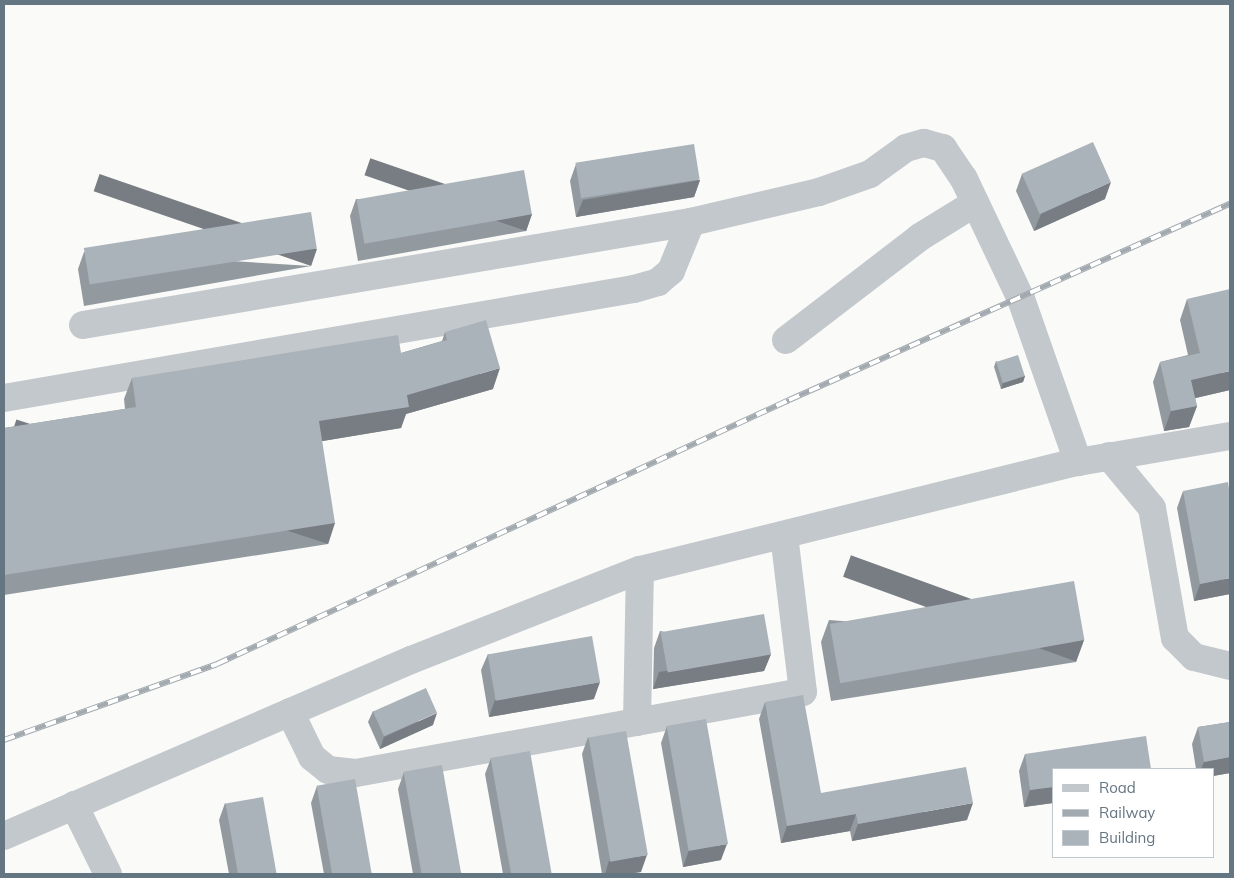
<!DOCTYPE html>
<html>
<head>
<meta charset="utf-8">
<style>
  body { margin:0 }
  #map { position:relative; width:1234px; height:878px; overflow:hidden; background:#fafaf8; font-family:Mulish,sans-serif }
  div>[style] { position:absolute }
  .minor>* { height:28px; margin:-14px; padding:0 14px; transform-origin:14px; border-radius:14px; background:#c3c8cc }
  .rail>* { height:5.5px; margin-top:-2.75px; transform-origin:0; background:repeating-linear-gradient(90deg,#fff 0 11px,#a2aab0 0 22px); box-sizing:border-box; border-block:1px solid #a2aab0 }
  .wall>* { inset:0; background:#929a9f }
  .shaded-wall>* { inset:0; background:#777d82; transform-origin:0 0 }
  .building>* { inset:0; background:#aab3b9; transform-origin:0 0 }
  span { translate:-50% -50%; white-space:nowrap; text-align:center; line-height:1.15; -webkit-text-stroke:5px #fff; paint-order:stroke }
  .frame { position:absolute; inset:0; border:5px solid #657683; pointer-events:none }
  .legend { position:absolute; left:1052px; top:768px; width:162px; height:90px; box-sizing:border-box; background:#fff; border:1px solid #c1c8cd; margin:0; padding:6px 9px; list-style:none; font-size:15px; color:#657683 }
  .legend li { display:flex; align-items:center; gap:10px; height:25px }
  .legend b { width:25px; border:1px solid #c1c8cd }
</style>
</head>
<body>
<div id="map">
  <div class="minor">
    <div style="left:83px;top:325px;width:617px;rotate:-9.62deg"></div>
    <div style="left:691px;top:222px;width:131px;rotate:-13.2deg"></div>
    <div style="left:819px;top:192px;width:54px;rotate:-19.4deg"></div>
    <div style="left:870px;top:174px;width:44px;rotate:-35.8deg"></div>
    <div style="left:906px;top:148px;width:19px;rotate:-16deg"></div>
    <div style="left:924px;top:143px;width:20px;rotate:15deg"></div>
    <div style="left:943px;top:148px;width:37px;rotate:56deg"></div>
    <div style="left:964px;top:179px;width:133px;rotate:64.6deg"></div>
    <div style="left:1021px;top:299px;width:173px;rotate:70.7deg"></div>
    <div style="left:786px;top:340px;width:169px;rotate:-37.5deg"></div>
    <div style="left:920px;top:237px;width:65px;rotate:-31.7deg"></div>
    <div style="left:4px;top:398px;width:639px;rotate:-9.82deg"></div>
    <div style="left:634px;top:289px;width:25px;rotate:-16deg"></div>
    <div style="left:658px;top:282px;width:17px;rotate:-40deg"></div>
    <div style="left:671px;top:271px;width:53px;rotate:-67.8deg"></div>
    <div style="left:1109px;top:456px;width:67px;rotate:50.4deg"></div>
    <div style="left:1152px;top:508px;width:132px;rotate:80deg"></div>
    <div style="left:1175px;top:638px;width:27px;rotate:45deg"></div>
    <div style="left:1194px;top:657px;width:37px;rotate:14deg"></div>
    <div style="left:290px;top:712px;width:50px;rotate:63.9deg"></div>
    <div style="left:312px;top:757px;width:21px;rotate:39deg"></div>
    <div style="left:328px;top:770px;width:28px;rotate:6deg"></div>
    <div style="left:356px;top:773px;width:454px;rotate:-10.3deg"></div>
    <div style="left:803px;top:692px;width:157px;rotate:-96.9deg"></div>
    <div style="left:637px;top:722px;width:152px;rotate:-88.9deg"></div>
    <div style="left:74px;top:805px;width:77px;rotate:63.8deg"></div>
    <div style="left:4px;top:836px;width:443px;rotate:-23.4deg"></div>
    <div style="left:411px;top:660px;width:246px;rotate:-21.5deg"></div>
    <div style="left:640px;top:570px;width:451px;rotate:-13.9deg"></div>
    <div style="left:1078px;top:462px;width:154px;rotate:-9.7deg"></div>
  </div>
  <div class="rail">
    <div style="left:4px;top:740px;width:226px;rotate:-19.6deg"></div>
    <div style="left:217px;top:664px;width:630px;rotate:-24.78deg"></div>
    <div style="left:789px;top:400px;width:483px;rotate:-24deg"></div>
  </div>
  <div class="wall">
    <div style="clip-path:polygon(576px 164px,700px 180px,694px 197px,576px 217px,570px 181px)"></div>
    <div style="clip-path:polygon(1022px 174px,1105px 199px,1034px 231px,1016px 191px)"></div>
    <div style="clip-path:polygon(356px 199px,532px 214px,526px 231px,358px 261px,350px 216px)"></div>
    <div style="clip-path:polygon(84px 252px,311px 266px,84px 306px,78px 269px)"></div>
    <div style="clip-path:polygon(1187px 299px,1230px 390px,1195px 398px,1197px 406px,1189px 427px,1164px 431px,1153px 382px,1160px 362px,1188px 355px,1180px 320px)"></div>
    <div style="clip-path:polygon(445px 332px,493px 389px,406px 414px,401px 428px,322px 441px,328px 544px,4px 595px,4px 428px,125px 409px,124px 399px,132px 378px,401px 353px,442px 341px)"></div>
    <div style="clip-path:polygon(996px 361px,1025px 376px,1023px 382px,1001px 389px,994px 367px)"></div>
    <div style="clip-path:polygon(1183px 491px,1230px 594px,1194px 601px,1177px 508px)"></div>
    <div style="clip-path:polygon(829px 620px,1084px 640px,1076px 662px,831px 701px,821px 642px)"></div>
    <div style="clip-path:polygon(660px 631px,771px 654px,764px 671px,653px 689px,654px 648px)"></div>
    <div style="clip-path:polygon(488px 654px,594px 699px,489px 717px,481px 670px)"></div>
    <div style="clip-path:polygon(765px 702px,821px 793px,967px 820px,852px 841px,850px 831px,781px 843px,759px 719px)"></div>
    <div style="clip-path:polygon(373px 711px,433px 725px,380px 749px,368px 722px)"></div>
    <div style="clip-path:polygon(1230px 722px,1230px 773px,1213px 776px,1213px 769px,1196px 769px,1192px 744px,1198px 727px)"></div>
    <div style="clip-path:polygon(667px 726px,721px 860px,683px 867px,661px 743px)"></div>
    <div style="clip-path:polygon(588px 737px,641px 872px,627px 874px,602px 874px,582px 754px)"></div>
    <div style="clip-path:polygon(1025px 754px,1053px 769px,1053px 803px,1024px 807px,1019px 771px)"></div>
    <div style="clip-path:polygon(491px 758px,551px 874px,503px 874px,485px 774px)"></div>
    <div style="clip-path:polygon(404px 772px,462px 874px,413px 874px,398px 789px)"></div>
    <div style="clip-path:polygon(317px 786px,372px 874px,324px 874px,311px 803px)"></div>
    <div style="clip-path:polygon(225px 803px,277px 874px,229px 874px,219px 820px)"></div>
  </div>
  <div class="shaded-wall">
    <div style="clip-path:polygon(700px 180px,694px 197px,576px 217px,583px 200px)"></div>
    <div style="clip-path:polygon(1111px 182px,1105px 199px,1034px 231px,1041px 214px)"></div>
    <div style="left:532px;top:214px;width:18px;height:171px;rotate:109deg"></div>
    <div style="left:317px;top:249px;width:18px;height:230px;rotate:109deg"></div>
    <div style="clip-path:polygon(500px 368px,493px 389px,406px 414px,401px 428px,311px 443px,319px 421px)"></div>
    <div style="clip-path:polygon(1230px 371px,1230px 390px,1183px 401px,1191px 380px)"></div>
    <div style="clip-path:polygon(1025px 376px,1023px 382px,1001px 389px,1003px 383px)"></div>
    <div style="clip-path:polygon(1197px 406px,1189px 427px,1164px 431px,1171px 411px)"></div>
    <div style="left:335px;top:523px;width:22px;height:335px;rotate:108deg"></div>
    <div style="clip-path:polygon(1230px 578px,1230px 594px,1194px 601px,1200px 584px)"></div>
    <div style="left:1084px;top:640px;width:23px;height:248px;rotate:110deg"></div>
    <div style="clip-path:polygon(771px 654px,764px 671px,653px 689px,659px 672px)"></div>
    <div style="clip-path:polygon(600px 682px,594px 699px,489px 717px,495px 700px)"></div>
    <div style="clip-path:polygon(437px 713px,433px 725px,380px 749px,384px 737px)"></div>
    <div style="clip-path:polygon(1230px 757px,1230px 773px,1213px 776px,1213px 769px,1201px 769px,1204px 762px)"></div>
    <div style="clip-path:polygon(1053px 787px,1053px 803px,1024px 807px,1030px 790px)"></div>
    <div style="clip-path:polygon(973px 803px,967px 820px,852px 841px,858px 824px)"></div>
    <div style="clip-path:polygon(856px 814px,850px 831px,781px 843px,787px 826px)"></div>
    <div style="clip-path:polygon(727px 844px,721px 860px,683px 867px,689px 850px)"></div>
    <div style="clip-path:polygon(647px 855px,641px 872px,627px 874px,605px 874px,609px 861px)"></div>
  </div>
  <div class="building">
    <div style="left:1093px;top:142px;width:44px;height:78px;rotate:66deg"></div>
    <div style="left:694px;top:144px;width:36px;height:120px;rotate:81deg"></div>
    <div style="left:524px;top:170px;width:45px;height:170px;rotate:80deg"></div>
    <div style="left:311px;top:212px;width:37px;height:230px;rotate:81deg"></div>
    <div style="clip-path:polygon(1230px 289px,1230px 371px,1191px 380px,1197px 406px,1171px 411px,1160px 362px,1200px 353px,1187px 299px)"></div>
    <div style="clip-path:polygon(486px 320px,500px 368px,407px 395px,409px 407px,319px 421px,335px 523px,4px 575px,4px 428px,136px 407px,132px 378px,398px 335px,401px 353px,447px 340px,445px 332px)"></div>
    <div style="left:1018px;top:355px;width:22px;height:23px;rotate:72deg"></div>
    <div style="clip-path:polygon(1228px 482px,1230px 495px,1230px 578px,1200px 584px,1183px 491px)"></div>
    <div style="left:1074px;top:581px;width:60px;height:248px;rotate:80deg"></div>
    <div style="left:764px;top:614px;width:41px;height:105px;rotate:80deg"></div>
    <div style="left:592px;top:636px;width:47px;height:106px;rotate:80deg"></div>
    <div style="left:426px;top:688px;width:27px;height:58px;rotate:66deg"></div>
    <div style="clip-path:polygon(803px 695px,821px 793px,966px 767px,973px 803px,858px 824px,856px 814px,787px 826px,765px 702px)"></div>
    <div style="left:706px;top:719px;width:127px;height:40px;rotate:80deg"></div>
    <div style="clip-path:polygon(1230px 722px,1230px 757px,1204px 762px,1198px 727px)"></div>
    <div style="left:626px;top:731px;width:126px;height:38px;rotate:80deg"></div>
    <div style="clip-path:polygon(1146px 736px,1151px 769px,1053px 769px,1053px 787px,1030px 790px,1025px 754px)"></div>
    <div style="left:530px;top:751px;width:125px;height:40px;rotate:80deg"></div>
    <div style="left:442px;top:765px;width:111px;height:39px;rotate:80deg"></div>
    <div style="left:355px;top:779px;width:97px;height:39px;rotate:80deg"></div>
    <div style="left:263px;top:797px;width:78px;height:38px;rotate:80deg"></div>
  </div>
  <div class="frame"></div>
  <ul class="legend">
  <li><b style="height:6px;background:#c3c8cc"></b>Road</li>
  <li><b style="height:6px;background:#a2aab0"></b>Railway</li>
  <li><b style="height:14px;background:#aab3b9"></b>Building</li>
  </ul>
</div>
</body>
</html>
